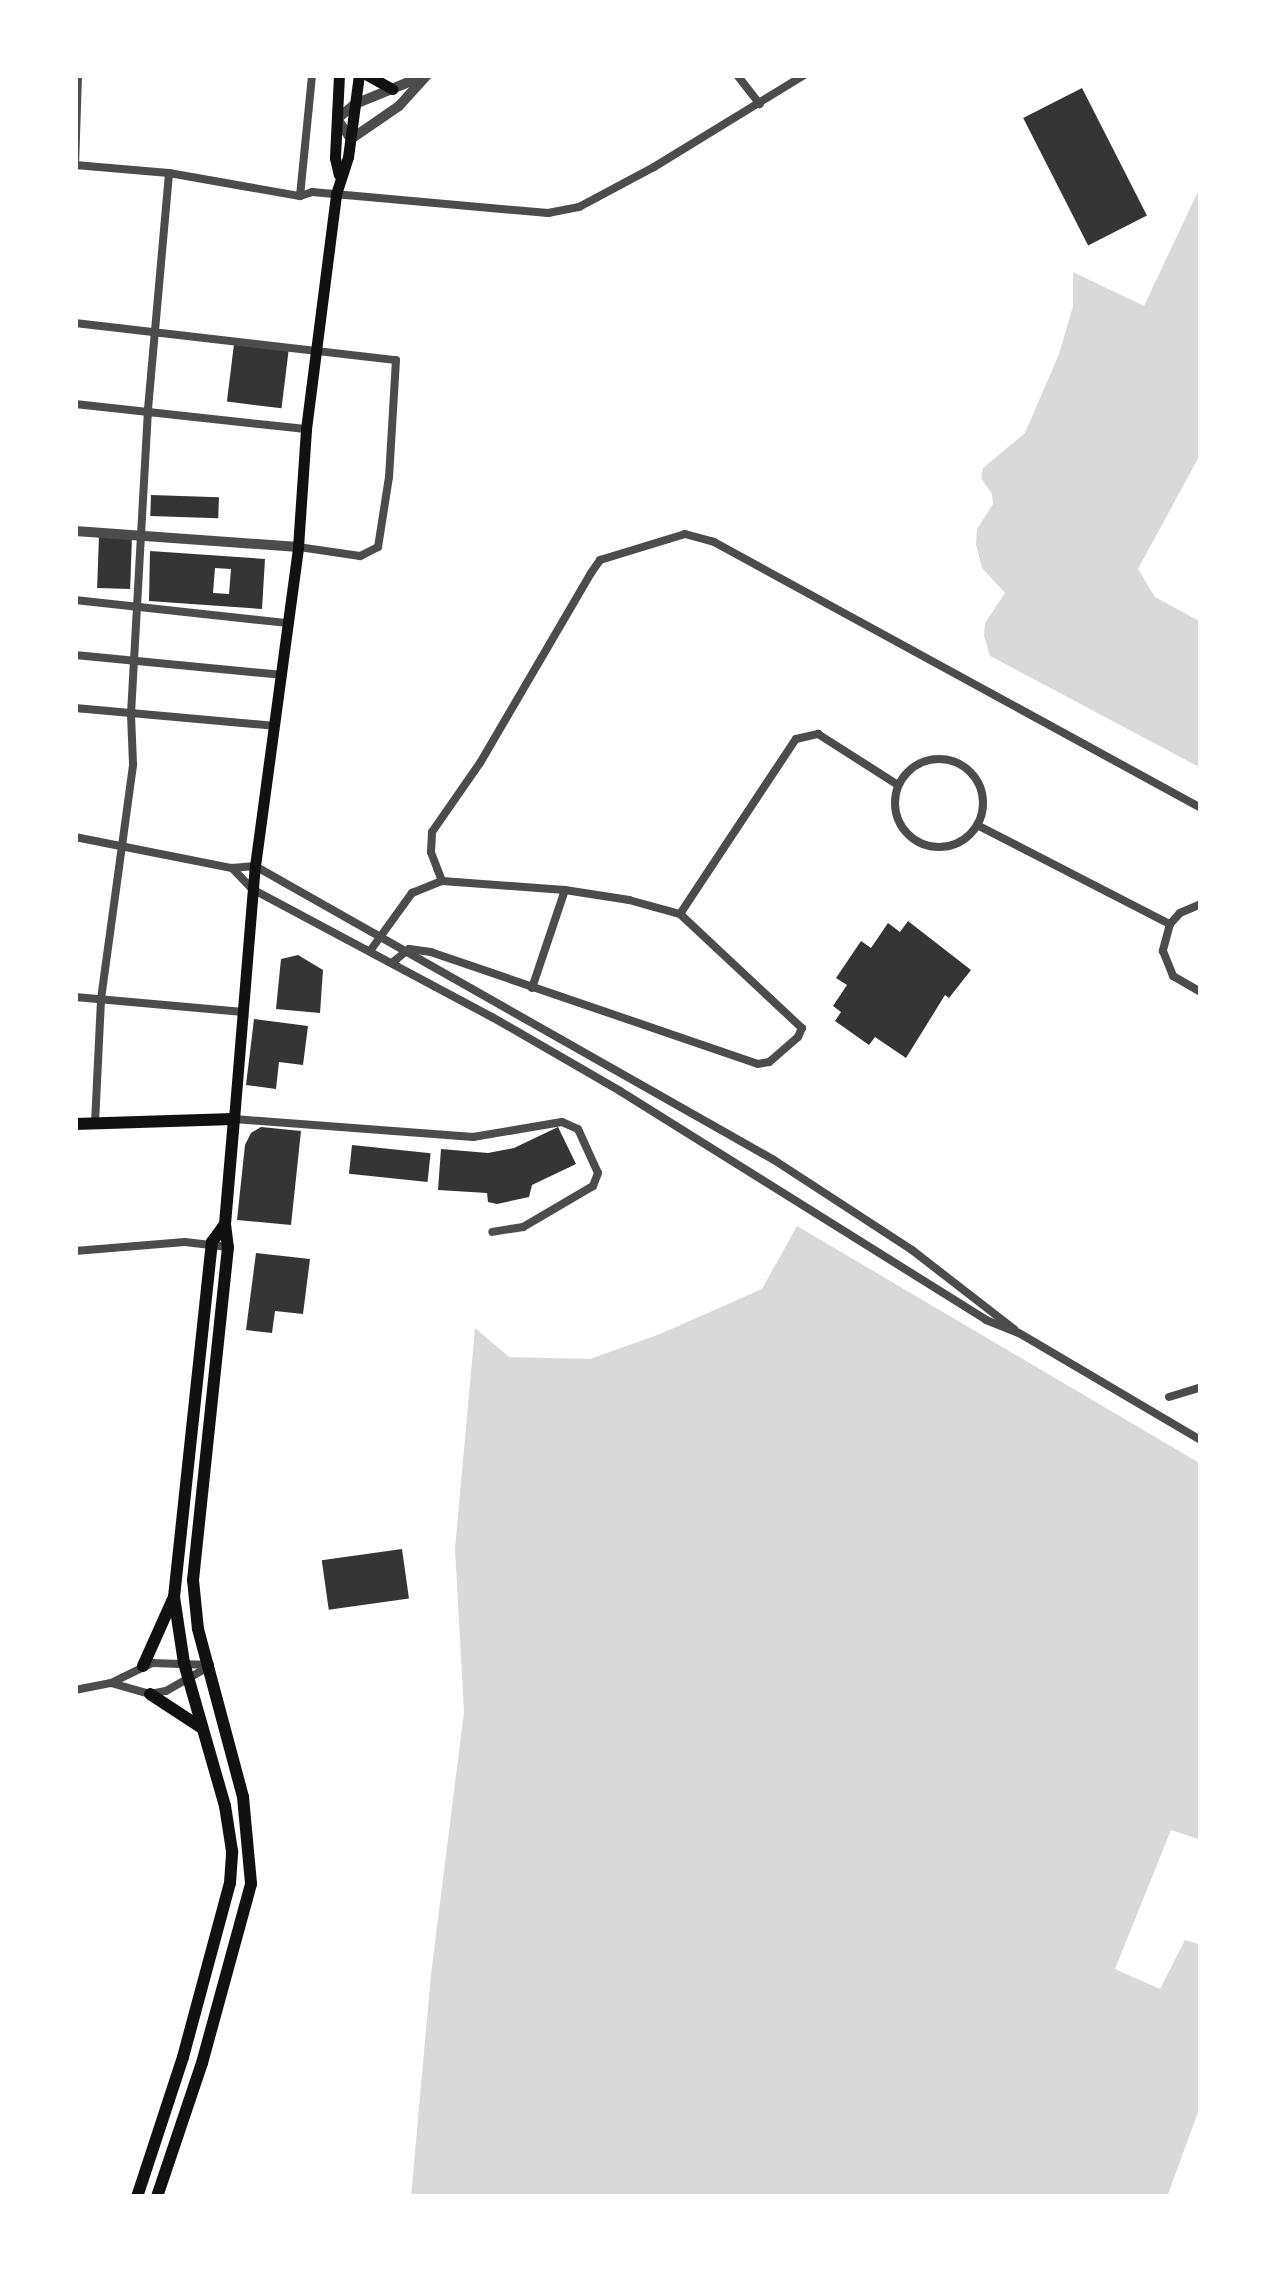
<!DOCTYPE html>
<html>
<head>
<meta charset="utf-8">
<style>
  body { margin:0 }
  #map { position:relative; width:1276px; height:2272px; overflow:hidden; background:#fff; font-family:Rubik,sans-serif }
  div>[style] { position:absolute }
  .water>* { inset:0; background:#d9d9d9 }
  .building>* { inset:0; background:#353535; transform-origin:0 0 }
  .minor>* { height:8px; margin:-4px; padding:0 4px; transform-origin:4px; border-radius:4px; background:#4c4c4c }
  .minor>.ring { margin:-4px; padding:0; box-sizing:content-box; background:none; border:8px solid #4c4c4c; border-radius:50% }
  .tertiary>* { height:10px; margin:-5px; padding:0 5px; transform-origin:5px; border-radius:5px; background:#4c4c4c }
  .secondary>* { height:11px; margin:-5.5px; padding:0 5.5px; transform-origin:5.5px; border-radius:5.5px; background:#111 }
  .primary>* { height:12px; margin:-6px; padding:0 6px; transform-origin:6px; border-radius:6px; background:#111 }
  span { translate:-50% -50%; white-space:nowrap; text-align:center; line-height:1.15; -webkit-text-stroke:8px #fff; paint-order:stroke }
  .frame { position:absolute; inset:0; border:78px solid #fff; pointer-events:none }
</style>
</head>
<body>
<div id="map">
  <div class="water">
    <div style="clip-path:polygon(1201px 185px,1201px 453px,1138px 569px,1155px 597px,1201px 622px,1201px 768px,990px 656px,984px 636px,985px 623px,1005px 593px,982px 568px,976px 544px,977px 529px,993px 504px,992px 494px,981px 478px,983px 468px,1025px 433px,1059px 354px,1073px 306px,1073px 272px,1144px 306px)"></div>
    <div style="clip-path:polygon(797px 1226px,1201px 1464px,1201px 1840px,1171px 1830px,1115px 1969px,1160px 1989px,1185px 1940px,1201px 1945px,1201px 2104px,1167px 2197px,411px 2197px,431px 1974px,464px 1712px,455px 1548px,475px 1328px,509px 1357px,590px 1359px,660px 1334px,762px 1289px)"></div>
  </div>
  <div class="building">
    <div style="left:1082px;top:88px;width:143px;height:66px;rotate:63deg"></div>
    <div style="left:234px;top:344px;width:55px;height:58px;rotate:7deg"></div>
    <div style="left:151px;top:495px;width:68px;height:21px;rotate:2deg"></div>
    <div style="left:99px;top:535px;width:33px;height:53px;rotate:2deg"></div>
    <div style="clip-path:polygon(evenodd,150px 551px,265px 559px,262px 609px,149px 601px,150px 551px,215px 568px,231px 569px,229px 594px,213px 593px,215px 568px)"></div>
    <div style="clip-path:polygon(908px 921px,971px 970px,949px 998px,945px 995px,906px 1058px,875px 1037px,869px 1045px,835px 1021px,841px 1012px,833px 1006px,847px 985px,836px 978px,861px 941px,871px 948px,888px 923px,900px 932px)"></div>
    <div style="clip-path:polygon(298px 955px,323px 970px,320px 1013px,276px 1009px,281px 959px)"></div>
    <div style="clip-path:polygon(254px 1019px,308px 1026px,303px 1065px,279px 1062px,276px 1089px,246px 1085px)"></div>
    <div style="clip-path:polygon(261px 1127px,301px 1131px,291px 1225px,237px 1220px,245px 1145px,251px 1133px)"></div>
    <div style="clip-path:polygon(558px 1127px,576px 1164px,532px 1185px,529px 1197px,497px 1204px,488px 1202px,487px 1193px,438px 1190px,441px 1149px,488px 1153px,514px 1148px)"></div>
    <div style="left:352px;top:1145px;width:79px;height:29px;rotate:6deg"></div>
    <div style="clip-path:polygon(256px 1253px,310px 1259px,303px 1314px,275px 1311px,272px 1333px,246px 1330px)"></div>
    <div style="left:402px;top:1549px;width:50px;height:81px;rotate:82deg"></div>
  </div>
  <div class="minor">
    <div style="left:737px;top:75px;width:37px;rotate:52deg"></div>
    <div style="left:75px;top:165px;width:94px;rotate:4.9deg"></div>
    <div style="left:169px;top:173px;width:133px;rotate:10deg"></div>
    <div style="left:300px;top:196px;width:13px;rotate:-18deg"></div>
    <div style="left:312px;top:192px;width:237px;rotate:5.1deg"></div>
    <div style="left:548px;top:213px;width:32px;rotate:-11deg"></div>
    <div style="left:579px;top:207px;width:85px;rotate:-28.1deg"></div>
    <div style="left:654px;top:167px;width:176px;rotate:-31.5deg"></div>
    <div style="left:75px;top:166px;width:91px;rotate:-88.1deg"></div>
    <div style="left:300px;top:196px;width:122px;rotate:-84.3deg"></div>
    <div style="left:75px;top:323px;width:323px;rotate:6.6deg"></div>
    <div style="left:396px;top:360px;width:117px;rotate:93.4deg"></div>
    <div style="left:389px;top:477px;width:71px;rotate:98.9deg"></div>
    <div style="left:378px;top:547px;width:20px;rotate:153deg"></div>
    <div style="left:360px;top:556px;width:63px;rotate:-171.7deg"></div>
    <div style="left:75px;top:404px;width:232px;rotate:6.2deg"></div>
    <div style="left:75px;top:600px;width:212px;rotate:6.2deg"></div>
    <div style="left:75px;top:655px;width:207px;rotate:5.5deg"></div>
    <div style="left:75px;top:708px;width:201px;rotate:5.1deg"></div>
    <div class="ring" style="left:895px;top:759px;width:80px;height:80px"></div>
    <div style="left:977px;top:825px;width:217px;rotate:27.2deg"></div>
    <div style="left:75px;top:837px;width:160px;rotate:11.2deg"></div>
    <div style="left:232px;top:868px;width:23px;rotate:-5deg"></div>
    <div style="left:255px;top:866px;width:596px;rotate:29.53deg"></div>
    <div style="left:774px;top:1160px;width:165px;rotate:33.1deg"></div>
    <div style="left:912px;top:1250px;width:130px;rotate:37.8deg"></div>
    <div style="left:232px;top:868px;width:29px;rotate:46deg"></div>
    <div style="left:252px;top:889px;width:272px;rotate:28.1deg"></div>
    <div style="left:492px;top:1017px;width:148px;rotate:30deg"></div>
    <div style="left:620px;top:1091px;width:432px;rotate:32deg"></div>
    <div style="left:986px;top:1320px;width:35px;rotate:22deg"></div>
    <div style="left:1019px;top:1333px;width:211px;rotate:30.5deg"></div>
    <div style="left:442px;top:881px;width:31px;rotate:-111deg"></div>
    <div style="left:431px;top:852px;width:20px;rotate:-87deg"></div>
    <div style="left:432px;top:832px;width:84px;rotate:-55.2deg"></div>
    <div style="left:480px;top:763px;width:220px;rotate:-59.7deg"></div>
    <div style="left:591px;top:573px;width:16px;rotate:-55deg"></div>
    <div style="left:600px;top:560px;width:89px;rotate:-17deg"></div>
    <div style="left:685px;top:534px;width:30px;rotate:15deg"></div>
    <div style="left:714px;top:542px;width:555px;rotate:28.64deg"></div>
    <div style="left:1201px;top:904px;width:23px;rotate:157deg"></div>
    <div style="left:1180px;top:913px;width:15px;rotate:132deg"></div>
    <div style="left:1170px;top:924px;width:28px;rotate:105deg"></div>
    <div style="left:1163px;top:951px;width:27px;rotate:68deg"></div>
    <div style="left:1173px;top:976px;width:32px;rotate:30deg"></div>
    <div style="left:680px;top:914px;width:210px;rotate:-56.5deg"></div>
    <div style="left:796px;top:739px;width:23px;rotate:-13deg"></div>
    <div style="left:818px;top:734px;width:95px;rotate:32.5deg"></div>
    <div style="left:370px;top:951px;width:72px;rotate:-54.1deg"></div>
    <div style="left:412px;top:893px;width:32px;rotate:-22deg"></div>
    <div style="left:442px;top:881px;width:123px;rotate:4.2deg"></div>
    <div style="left:565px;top:890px;width:65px;rotate:8.9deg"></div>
    <div style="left:629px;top:900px;width:53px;rotate:15.4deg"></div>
    <div style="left:680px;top:914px;width:167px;rotate:43.1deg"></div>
    <div style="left:802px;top:1028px;width:10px;rotate:114deg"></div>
    <div style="left:798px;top:1037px;width:38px;rotate:139deg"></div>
    <div style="left:769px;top:1062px;width:11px;rotate:170deg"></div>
    <div style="left:758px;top:1064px;width:346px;rotate:-161.1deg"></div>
    <div style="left:431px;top:952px;width:22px;rotate:-172deg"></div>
    <div style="left:409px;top:949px;width:22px;rotate:141deg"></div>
    <div style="left:532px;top:988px;width:103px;rotate:-71.4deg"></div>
    <div style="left:75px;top:997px;width:169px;rotate:5.1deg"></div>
    <div style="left:234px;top:1119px;width:240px;rotate:4.3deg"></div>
    <div style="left:473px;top:1137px;width:90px;rotate:-9.6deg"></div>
    <div style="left:562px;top:1122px;width:17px;rotate:24deg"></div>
    <div style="left:578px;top:1129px;width:48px;rotate:65.6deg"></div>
    <div style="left:598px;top:1173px;width:14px;rotate:111deg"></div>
    <div style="left:593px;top:1186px;width:81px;rotate:149.6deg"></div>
    <div style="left:523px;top:1227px;width:31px;rotate:171deg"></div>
    <div style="left:95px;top:1123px;width:124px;rotate:-87.2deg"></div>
    <div style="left:101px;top:999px;width:237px;rotate:-82.2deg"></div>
    <div style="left:133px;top:764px;width:50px;rotate:-92.3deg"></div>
    <div style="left:131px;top:714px;width:305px;rotate:-86.8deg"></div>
    <div style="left:148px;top:409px;width:237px;rotate:-84.9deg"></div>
    <div style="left:75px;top:1251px;width:110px;rotate:-4.7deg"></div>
    <div style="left:185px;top:1242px;width:43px;rotate:6.6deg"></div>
    <div style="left:1169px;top:1397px;width:34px;rotate:-17deg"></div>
    <div style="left:111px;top:1683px;width:41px;rotate:15.8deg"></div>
    <div style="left:150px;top:1694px;width:16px;rotate:-11deg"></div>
    <div style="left:166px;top:1691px;width:48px;rotate:-29.7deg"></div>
    <div style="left:75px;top:1690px;width:37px;rotate:-11deg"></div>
    <div style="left:111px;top:1683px;width:46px;rotate:-26deg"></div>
    <div style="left:152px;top:1663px;width:58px;rotate:2deg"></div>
  </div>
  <div class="tertiary">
    <div style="left:426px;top:75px;width:77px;rotate:157.8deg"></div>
    <div style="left:355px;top:104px;width:23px;rotate:140deg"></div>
    <div style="left:337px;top:119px;width:24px;rotate:55deg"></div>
    <div style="left:351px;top:139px;width:58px;rotate:-34.5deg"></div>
    <div style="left:399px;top:106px;width:42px;rotate:-47.9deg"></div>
    <div style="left:75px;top:531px;width:224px;rotate:4.1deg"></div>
  </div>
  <div class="secondary">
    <div style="left:339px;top:75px;width:83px;rotate:92.8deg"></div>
    <div style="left:335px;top:158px;width:17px;rotate:77deg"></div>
    <div style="left:367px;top:75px;width:29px;rotate:29deg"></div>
    <div style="left:234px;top:1119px;width:254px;rotate:-85.3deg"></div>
    <div style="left:255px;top:866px;width:322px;rotate:-82.3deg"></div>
    <div style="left:298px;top:547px;width:118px;rotate:-86.1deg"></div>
    <div style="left:306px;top:429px;width:237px;rotate:-82.7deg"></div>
    <div style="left:336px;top:194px;width:39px;rotate:-72deg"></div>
    <div style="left:348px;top:157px;width:83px;rotate:-82.4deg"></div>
  </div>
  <div class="primary">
    <div style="left:75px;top:1124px;width:159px;rotate:-1.8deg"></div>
    <div style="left:234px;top:1119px;width:105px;rotate:94.9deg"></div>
    <div style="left:225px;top:1224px;width:23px;rotate:83deg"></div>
    <div style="left:228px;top:1247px;width:335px;rotate:96deg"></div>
    <div style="left:193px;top:1580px;width:49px;rotate:84.2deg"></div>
    <div style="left:198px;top:1629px;width:174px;rotate:75deg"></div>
    <div style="left:243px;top:1797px;width:87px;rotate:84.7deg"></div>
    <div style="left:251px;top:1884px;width:186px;rotate:105.3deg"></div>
    <div style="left:202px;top:2063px;width:141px;rotate:108.6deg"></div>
    <div style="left:143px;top:1666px;width:73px;rotate:-65.9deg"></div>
    <div style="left:150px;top:1694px;width:62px;rotate:33.2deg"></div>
    <div style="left:137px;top:2197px;width:147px;rotate:-71.8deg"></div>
    <div style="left:183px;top:2057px;width:180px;rotate:-74.9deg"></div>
    <div style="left:230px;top:1883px;width:32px;rotate:-86deg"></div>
    <div style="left:232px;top:1851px;width:46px;rotate:-98.8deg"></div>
    <div style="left:225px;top:1806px;width:149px;rotate:-106deg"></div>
    <div style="left:184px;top:1663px;width:67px;rotate:-98.6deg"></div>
    <div style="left:174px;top:1597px;width:357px;rotate:-83.9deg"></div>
    <div style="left:212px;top:1242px;width:22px;rotate:-54deg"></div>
  </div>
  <div class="frame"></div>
</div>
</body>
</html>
